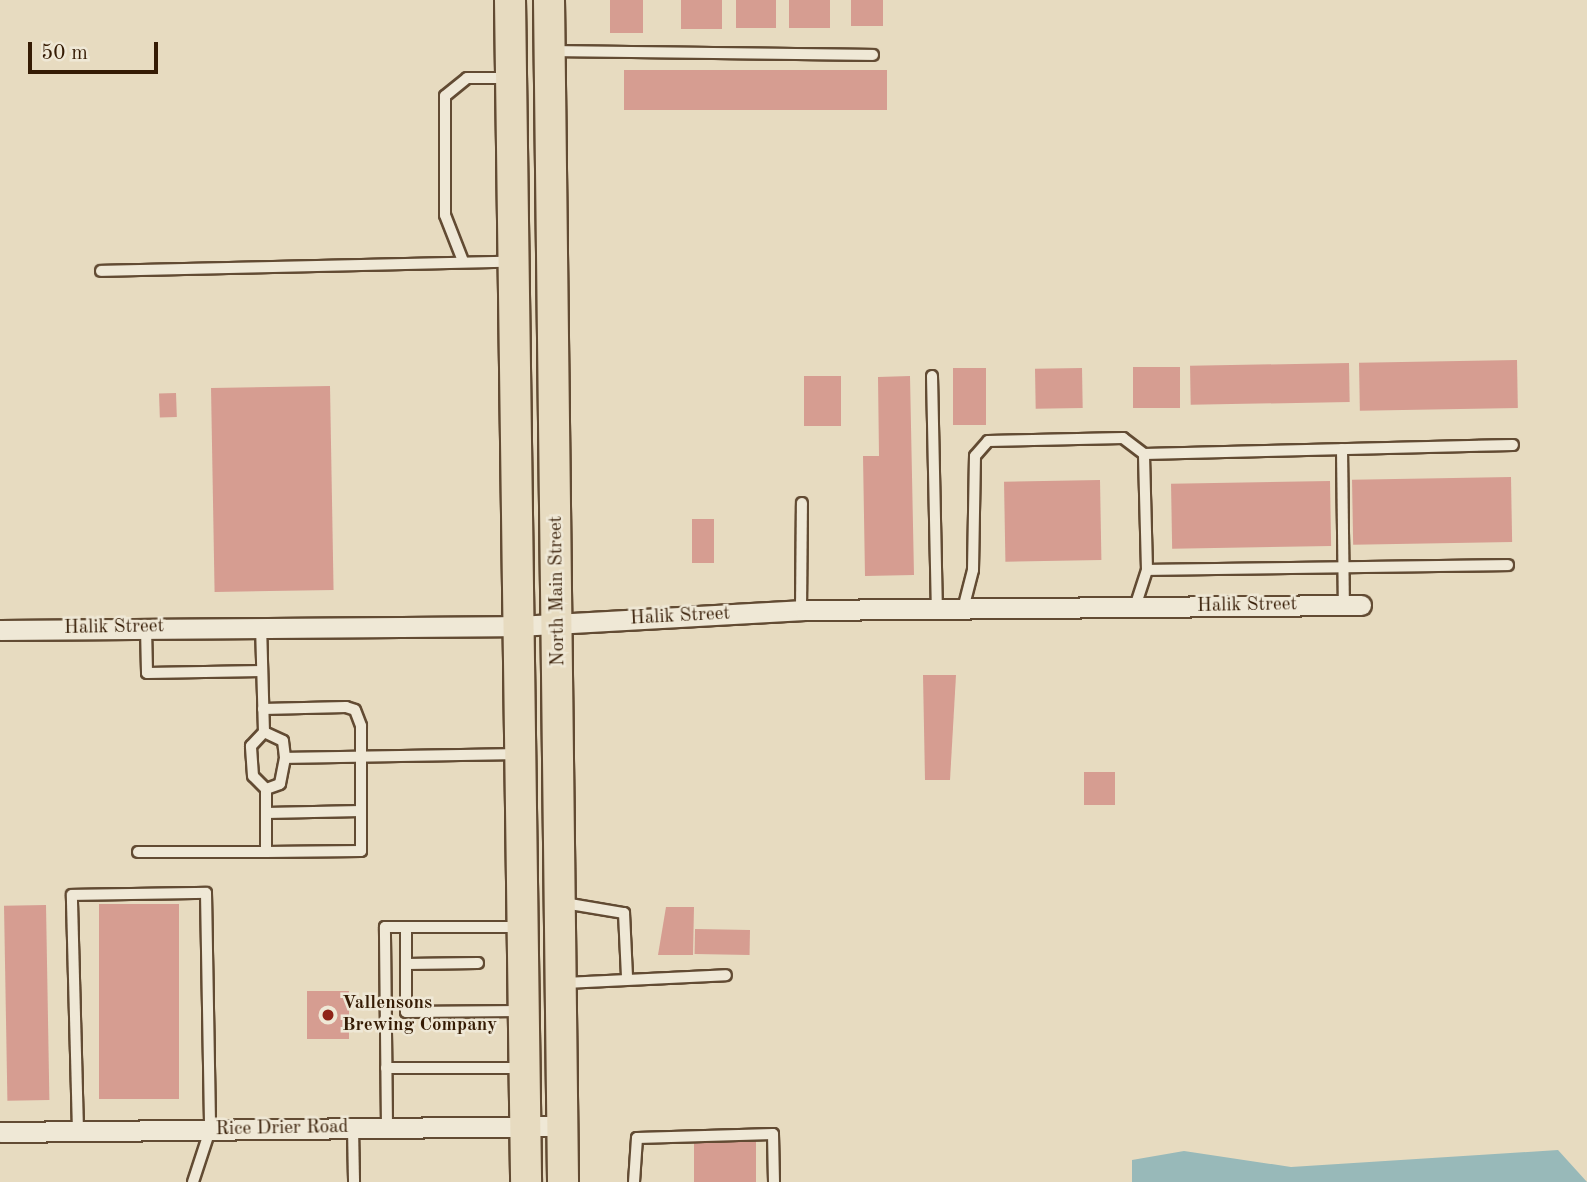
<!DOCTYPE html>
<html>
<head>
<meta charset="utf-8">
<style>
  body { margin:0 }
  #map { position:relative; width:1587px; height:1182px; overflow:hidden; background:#e7dbc0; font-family:"Old Standard TT",serif }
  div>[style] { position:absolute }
  .water>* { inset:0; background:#98b9b9 }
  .building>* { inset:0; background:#d69d91; transform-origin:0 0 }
  .roads { filter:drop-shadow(2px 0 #624b33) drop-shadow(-2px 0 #624b33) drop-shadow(0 2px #624b33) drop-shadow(0 -2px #624b33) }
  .lane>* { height:10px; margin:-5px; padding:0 5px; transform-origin:5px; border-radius:5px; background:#efe8d6 }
  .street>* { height:19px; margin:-9.5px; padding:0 9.5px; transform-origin:9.5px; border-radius:9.5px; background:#efe8d6 }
  .primary>* { height:30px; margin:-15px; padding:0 15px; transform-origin:15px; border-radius:15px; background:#e7dbc0 }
  .dots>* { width:19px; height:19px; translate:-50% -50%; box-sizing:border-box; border:4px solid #efe8d6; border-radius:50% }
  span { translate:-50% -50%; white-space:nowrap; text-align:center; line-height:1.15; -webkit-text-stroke:5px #efe8d6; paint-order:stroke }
  .street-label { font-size:19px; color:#351b04 }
  .poi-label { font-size:19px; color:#351b04; font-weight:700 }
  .left { translate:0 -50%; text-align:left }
  .scale { position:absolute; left:28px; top:42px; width:130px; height:32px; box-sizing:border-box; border:4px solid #351b04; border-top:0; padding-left:9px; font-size:21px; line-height:24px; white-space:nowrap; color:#351b04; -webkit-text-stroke:5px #efe8d6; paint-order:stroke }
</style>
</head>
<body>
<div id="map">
  <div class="water">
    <div style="clip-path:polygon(1558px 1150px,1587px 1182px,1132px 1182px,1132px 1160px,1184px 1151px,1291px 1167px)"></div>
  </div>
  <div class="building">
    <div style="left:610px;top:0;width:33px;height:33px"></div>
    <div style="left:681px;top:0;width:41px;height:29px"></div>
    <div style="left:736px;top:0;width:40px;height:28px"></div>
    <div style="left:789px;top:0;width:41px;height:28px"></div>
    <div style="left:851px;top:0;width:32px;height:26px"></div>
    <div style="left:887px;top:70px;width:40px;height:263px;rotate:90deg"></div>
    <div style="left:1517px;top:360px;width:48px;height:158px;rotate:89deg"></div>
    <div style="left:1349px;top:363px;width:39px;height:159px;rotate:89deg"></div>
    <div style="left:1180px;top:367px;width:41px;height:47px;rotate:90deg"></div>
    <div style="left:953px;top:368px;width:33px;height:57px"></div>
    <div style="left:1082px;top:368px;width:40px;height:47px;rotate:89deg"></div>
    <div style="left:804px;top:376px;width:37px;height:50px"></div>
    <div style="clip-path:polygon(910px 376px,914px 575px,865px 576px,863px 456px,879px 456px,878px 377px)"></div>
    <div style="left:330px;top:386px;width:204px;height:119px;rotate:89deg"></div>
    <div style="left:176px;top:393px;width:24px;height:17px;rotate:88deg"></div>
    <div style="left:1511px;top:477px;width:65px;height:159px;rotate:89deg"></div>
    <div style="left:1100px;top:480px;width:80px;height:96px;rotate:89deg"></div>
    <div style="left:1330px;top:481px;width:65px;height:159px;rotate:89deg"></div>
    <div style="left:692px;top:519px;width:22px;height:44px"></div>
    <div style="clip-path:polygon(923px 675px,956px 675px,950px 780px,925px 780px)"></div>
    <div style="left:1084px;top:772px;width:31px;height:33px"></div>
    <div style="left:99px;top:904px;width:80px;height:195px"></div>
    <div style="left:46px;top:905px;width:195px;height:42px;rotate:89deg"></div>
    <div style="clip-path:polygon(666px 907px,694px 907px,693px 955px,658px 955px)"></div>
    <div style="left:695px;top:929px;width:55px;height:25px;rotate:1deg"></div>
    <div style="left:307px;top:991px;width:42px;height:48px"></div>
    <div style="left:756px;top:1138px;width:44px;height:62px;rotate:90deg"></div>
  </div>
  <div class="roads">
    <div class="lane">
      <div style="left:554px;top:51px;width:319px;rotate:0.7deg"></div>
      <div style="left:463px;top:261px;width:49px;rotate:-111.4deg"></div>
      <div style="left:445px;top:215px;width:119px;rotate:-90deg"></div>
      <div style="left:445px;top:96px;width:28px;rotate:-39deg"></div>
      <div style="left:467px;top:78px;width:39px"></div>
      <div style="left:101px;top:271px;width:410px;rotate:-1.3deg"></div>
      <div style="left:932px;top:376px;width:233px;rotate:88.8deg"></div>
      <div style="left:1342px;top:449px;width:156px;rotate:89.3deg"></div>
      <div style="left:1508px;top:565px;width:361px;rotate:179.2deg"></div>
      <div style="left:1147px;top:570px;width:116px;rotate:-91.5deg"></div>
      <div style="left:1144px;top:454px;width:369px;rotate:-1.4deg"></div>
      <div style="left:1135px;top:607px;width:39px;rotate:-72deg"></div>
      <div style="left:963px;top:609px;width:40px;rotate:-75.6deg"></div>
      <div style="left:973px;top:570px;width:114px;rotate:-89deg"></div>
      <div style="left:975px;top:456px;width:20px;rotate:-49deg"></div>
      <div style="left:988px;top:441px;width:135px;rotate:-1.3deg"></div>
      <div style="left:1123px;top:438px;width:26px;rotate:37deg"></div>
      <div style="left:801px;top:610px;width:107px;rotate:-89.5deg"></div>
      <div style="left:261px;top:625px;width:107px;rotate:88.4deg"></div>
      <div style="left:146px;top:628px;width:45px;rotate:88.7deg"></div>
      <div style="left:147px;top:673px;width:115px;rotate:-1deg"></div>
      <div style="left:263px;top:709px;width:83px;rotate:-1.4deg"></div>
      <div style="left:346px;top:707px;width:9px;rotate:18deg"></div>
      <div style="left:355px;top:710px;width:17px;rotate:69deg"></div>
      <div style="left:361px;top:726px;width:85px;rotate:90deg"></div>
      <div style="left:361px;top:811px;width:95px;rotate:178.8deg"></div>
      <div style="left:264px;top:732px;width:21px;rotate:25deg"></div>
      <div style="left:283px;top:741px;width:17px;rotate:83deg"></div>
      <div style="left:285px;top:758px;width:26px;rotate:101deg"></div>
      <div style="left:280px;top:784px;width:15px;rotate:160deg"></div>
      <div style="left:266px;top:789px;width:18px;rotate:-135deg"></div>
      <div style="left:253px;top:776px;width:30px;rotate:-94deg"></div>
      <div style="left:251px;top:746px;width:19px;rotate:-47deg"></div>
      <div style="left:285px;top:758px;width:231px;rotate:-1deg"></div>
      <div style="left:138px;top:852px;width:128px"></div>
      <div style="left:266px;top:852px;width:63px;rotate:-90deg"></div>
      <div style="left:266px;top:852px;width:95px;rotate:-0.6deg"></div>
      <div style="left:361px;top:851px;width:40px;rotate:-90deg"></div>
      <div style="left:564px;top:903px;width:61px;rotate:9.5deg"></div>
      <div style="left:624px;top:913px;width:64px;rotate:87.3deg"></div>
      <div style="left:406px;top:927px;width:85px;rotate:90deg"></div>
      <div style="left:406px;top:1012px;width:114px;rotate:-0.5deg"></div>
      <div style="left:406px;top:964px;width:72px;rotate:-0.8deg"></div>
      <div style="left:565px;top:983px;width:161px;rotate:-2.8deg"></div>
      <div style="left:386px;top:1068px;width:136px"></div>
      <div style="left:387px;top:1127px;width:200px;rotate:-90.6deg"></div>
      <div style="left:385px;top:927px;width:133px"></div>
      <div style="left:353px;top:1128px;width:54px;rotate:88.9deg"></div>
      <div style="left:78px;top:1131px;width:236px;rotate:-91.5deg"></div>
      <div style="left:72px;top:895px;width:134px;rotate:-0.9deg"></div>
      <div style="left:206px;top:893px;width:237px;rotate:89deg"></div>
      <div style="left:210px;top:1130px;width:55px;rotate:108.1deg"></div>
      <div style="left:634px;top:1182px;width:44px;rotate:-86.1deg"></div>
      <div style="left:637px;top:1138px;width:136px;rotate:-1.7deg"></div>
      <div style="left:773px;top:1134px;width:48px;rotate:88.8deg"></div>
    </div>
    <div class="street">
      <div style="left:0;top:630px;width:518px;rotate:-0.44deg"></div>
      <div style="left:518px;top:626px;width:287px;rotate:-3.2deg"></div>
      <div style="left:805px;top:610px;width:556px;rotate:-0.52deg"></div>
      <div style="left:0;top:1132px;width:564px;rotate:-0.61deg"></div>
    </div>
    <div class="primary">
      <div style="left:510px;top:0;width:1182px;rotate:89.22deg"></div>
      <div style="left:549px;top:0;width:1182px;rotate:89.32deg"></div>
    </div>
  </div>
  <div class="dots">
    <div style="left:328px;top:1015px;background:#8f2418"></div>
  </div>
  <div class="street-label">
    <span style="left:558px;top:591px;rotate:-91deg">North Main Street</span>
    <span style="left:1247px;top:606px;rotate:-1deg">Halik Street</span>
    <span style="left:680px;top:617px;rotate:-3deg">Halik Street</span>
    <span style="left:114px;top:628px;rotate:-1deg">Halik Street</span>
    <span style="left:282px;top:1129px;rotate:-1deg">Rice Drier Road</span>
  </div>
  <div class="poi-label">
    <span class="left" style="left:342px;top:1015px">Vallensons<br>Brewing Company</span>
  </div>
  <div class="scale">50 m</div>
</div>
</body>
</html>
